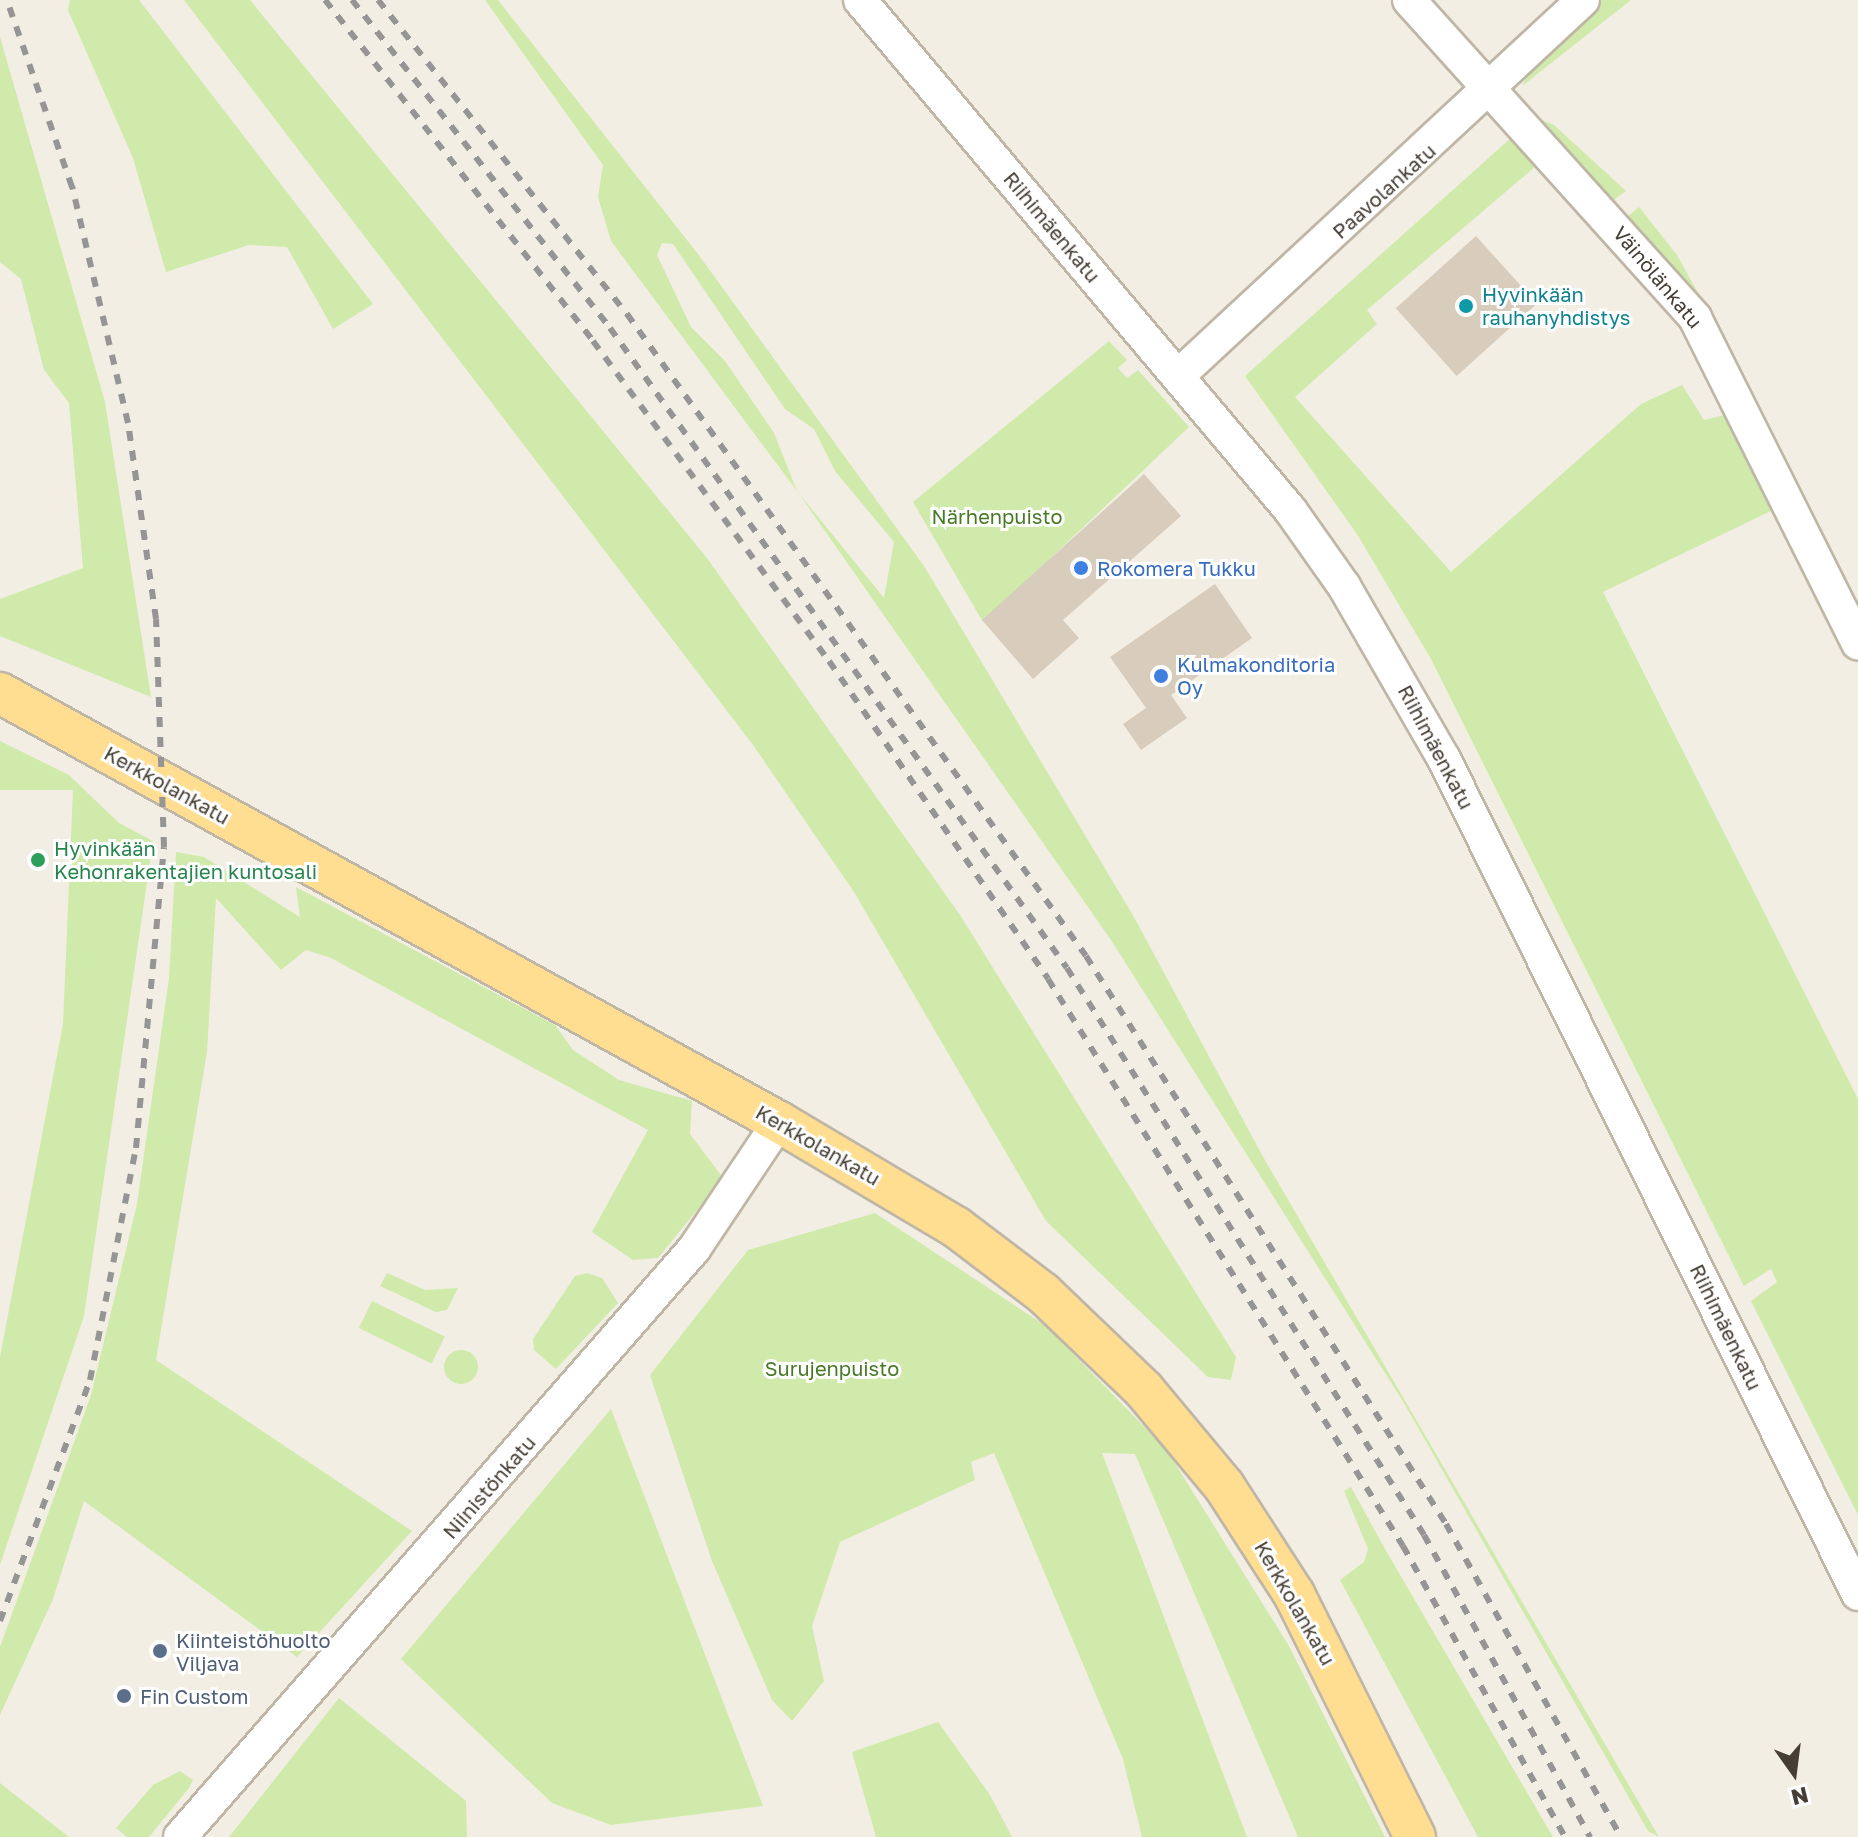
<!DOCTYPE html>
<html>
<head>
<meta charset="utf-8">
<style>
  body { margin:0 }
  #map { position:relative; width:1858px; height:1837px; overflow:hidden; background:#f3eee4; font-family:"Golos Text",sans-serif }
  div>[style] { position:absolute }
  .green>* { inset:0; background:#cfeaaa; transform-origin:0 0 }
  .round { border-radius:50% }
  .building>* { inset:0; background:#d8ccbc; transform-origin:0 0 }
  .roads { filter:drop-shadow(2px 0 #bfb6a6) drop-shadow(-2px 0 #bfb6a6) drop-shadow(0 2px #bfb6a6) drop-shadow(0 -2px #bfb6a6) }
  .minor>* { height:32px; margin:-16px; padding:0 16px; transform-origin:16px; border-radius:16px; background:#fff }
  .major>* { height:40px; margin:-20px; padding:0 20px; transform-origin:20px; border-radius:20px; background:#ffdd91 }
  .rail>* { height:6px; margin-top:-3px; transform-origin:0; background:repeating-linear-gradient(90deg,#959595 0 10px,transparent 0 20px) }
  .dots>* { width:22px; height:22px; translate:-50% -50%; box-sizing:border-box; border:4px solid #fff; border-radius:50% }
  span { translate:-50% -50%; white-space:nowrap; text-align:center; line-height:1.15; -webkit-text-stroke:6px #fff; paint-order:stroke }
  .street-label { font-size:20px; color:#463e34 }
  .culture-label { font-size:20px; color:#0d838f }
  .left { translate:0 -50%; text-align:left }
  .park-label { font-size:20px; color:#477a24 }
  .shop-label { font-size:20px; color:#366cbe }
  .leisure-label { font-size:20px; color:#27864d }
  .service-label { font-size:20px; color:#4e5e75 }
  .north { position:absolute; left:1754px; top:1733px; width:80px; height:80px; -webkit-text-stroke:6px #fff; paint-order:stroke; rotate:166deg; font-size:22px; font-weight:700; line-height:32px; text-align:center; color:#463e34 }
  .north::after { content:''; display:block; margin:auto; width:28px; height:36px; background:#463e34; clip-path:polygon(50% 0,100% 100%,50% 72%,0 100%) }
</style>
</head>
<body>
<div id="map">
  <div class="green">
    <div style="clip-path:polygon(70px 0,139px 0,373px 304px,333px 329px,287px 247px,249px 245px,166px 272px,133px 158px,68px 10px)"></div>
    <div style="clip-path:polygon(184px 0,250px 0,707px 558px,960px 915px,1236px 1357px,1231px 1380px,1208px 1377px,1046px 1221px,854px 892px,753px 745px)"></div>
    <div style="clip-path:polygon(evenodd,485px 0,498px 0,698px 254px,924px 566px,1134px 917px,1262px 1155px,1659px 1837px,1648px 1831px,1404px 1403px,1111px 940px,797px 491px,611px 241px,598px 197px,603px 165px,485px 0,662px 243px,673px 244px,785px 409px,814px 429px,835px 471px,894px 542px,884px 598px,797px 491px,774px 433px,725px 361px,691px 327px,657px 255px,662px 243px)"></div>
    <div style="clip-path:polygon(1600px 0,1631px 0,1522px 86px,1536px 60px)"></div>
    <div style="clip-path:polygon(0 37px,105px 402px,151px 697px,0 636px,0 599px,83px 568px,69px 403px,44px 370px,21px 279px,0 262px)"></div>
    <div style="clip-path:polygon(1535px 117px,1554px 125px,1626px 191px,1610px 203px)"></div>
    <div style="clip-path:polygon(1512px 137px,1536px 166px,1367px 310px,1377px 324px,1295px 397px,1451px 572px,1641px 404px,1682px 385px,1704px 420px,1733px 413px,1777px 508px,1603px 592px,1858px 1099px,1858px 1515px,1751px 1301px,1777px 1282px,1771px 1269px,1744px 1286px,1431px 659px,1357px 534px,1245px 376px)"></div>
    <div style="clip-path:polygon(1639px 207px,1677px 255px,1708px 311px,1625px 219px)"></div>
    <div style="clip-path:polygon(1109px 341px,1127px 360px,1118px 368px,1127px 378px,1138px 370px,1189px 427px,983px 622px,913px 502px)"></div>
    <div style="clip-path:polygon(0 741px,69px 775px,119px 823px,153px 841px,84px 1316px,0 1565px,0 1357px,63px 1024px,73px 790px,0 790px)"></div>
    <div style="clip-path:polygon(176px 852px,204px 857px,300px 917px,296px 887px,555px 1025px,573px 1050px,619px 1080px,692px 1101px,690px 1134px,723px 1178px,658px 1258px,633px 1260px,592px 1232px,648px 1130px,331px 958px,306px 950px,281px 970px,216px 898px,207px 1052px,156px 1360px,412px 1531px,297px 1657px,84px 1501px,53px 1599px,0 1715px,0 1647px,91px 1395px,137px 1204px,169px 978px)"></div>
    <div style="clip-path:polygon(875px 1213px,1046px 1326px,1166px 1449px,1289px 1646px,1385px 1837px,1298px 1837px,1135px 1454px,1102px 1453px,1247px 1837px,1142px 1837px,1123px 1759px,994px 1453px,971px 1462px,975px 1480px,840px 1542px,812px 1626px,824px 1681px,792px 1721px,772px 1700px,712px 1561px,650px 1375px,748px 1250px)"></div>
    <div style="clip-path:polygon(387px 1273px,425px 1290px,458px 1288px,447px 1310px,436px 1312px,380px 1286px)"></div>
    <div style="clip-path:polygon(587px 1273px,602px 1278px,618px 1303px,556px 1369px,534px 1350px,533px 1339px,575px 1276px)"></div>
    <div style="left:372px;top:1301px;width:81px;height:30px;rotate:26deg"></div>
    <div class="round" style="left:444px;top:1350px;width:34px;height:34px"></div>
    <div style="clip-path:polygon(611px 1409px,763px 1806px,611px 1825px,552px 1803px,401px 1659px)"></div>
    <div style="clip-path:polygon(1351px 1487px,1385px 1549px,1553px 1837px,1478px 1837px,1340px 1580px,1364px 1562px,1368px 1549px,1344px 1491px)"></div>
    <div style="clip-path:polygon(339px 1698px,466px 1801px,467px 1837px,229px 1837px)"></div>
    <div style="clip-path:polygon(938px 1722px,990px 1795px,1012px 1837px,876px 1837px,852px 1752px)"></div>
    <div style="clip-path:polygon(180px 1771px,193px 1780px,189px 1788px,149px 1837px,127px 1837px,116px 1828px,153px 1785px)"></div>
    <div style="clip-path:polygon(0 1783px,69px 1837px,0 1837px)"></div>
  </div>
  <div class="building">
    <div style="left:1476px;top:236px;width:91px;height:108px;rotate:48deg"></div>
    <div style="clip-path:polygon(1144px 474px,1181px 516px,1063px 620px,1079px 638px,1033px 679px,982px 620px)"></div>
    <div style="clip-path:polygon(1215px 584px,1252px 638px,1171px 695px,1187px 718px,1141px 750px,1123px 724px,1146px 708px,1110px 657px)"></div>
  </div>
  <div class="roads">
    <div class="minor">
      <div style="left:860px;top:0;width:668px;rotate:49.85deg"></div>
      <div style="left:1291px;top:511px;width:92px;rotate:54.8deg"></div>
      <div style="left:1344px;top:586px;width:200px;rotate:60deg"></div>
      <div style="left:1444px;top:759px;width:932px;rotate:63.63deg"></div>
      <div style="left:1409px;top:0;width:428px;rotate:48deg"></div>
      <div style="left:1695px;top:318px;width:364px;rotate:63.4deg"></div>
      <div style="left:1179px;top:375px;width:551px;rotate:-42.87deg"></div>
      <div style="left:180px;top:1837px;width:781px;rotate:-48.84deg"></div>
      <div style="left:694px;top:1249px;width:153px;rotate:-56.2deg"></div>
    </div>
    <div class="major">
      <div style="left:0;top:693px;width:889px;rotate:28.84deg"></div>
      <div style="left:779px;top:1122px;width:206px;rotate:30.7deg"></div>
      <div style="left:956px;top:1227px;width:109px;rotate:37.2deg"></div>
      <div style="left:1043px;top:1293px;width:140px;rotate:43.8deg"></div>
      <div style="left:1144px;top:1390px;width:125px;rotate:50.2deg"></div>
      <div style="left:1224px;top:1486px;width:129px;rotate:57.1deg"></div>
      <div style="left:1294px;top:1594px;width:271px;rotate:63.5deg"></div>
    </div>
  </div>
  <div class="rail">
    <div style="left:325px;top:0;width:434px;rotate:51.8deg"></div>
    <div style="left:593px;top:341px;width:398px;rotate:53.6deg"></div>
    <div style="left:829px;top:661px;width:386px;rotate:55.4deg"></div>
    <div style="left:1048px;top:979px;width:669px;rotate:57.95deg"></div>
    <div style="left:1403px;top:1546px;width:333px;rotate:60.9deg"></div>
    <div style="left:352px;top:0;width:417px;rotate:51.8deg"></div>
    <div style="left:610px;top:328px;width:786px;rotate:54.47deg"></div>
    <div style="left:1067px;top:968px;width:670px;rotate:57.8deg"></div>
    <div style="left:1424px;top:1535px;width:345px;rotate:61.2deg"></div>
    <div style="left:378px;top:0;width:401px;rotate:51.6deg"></div>
    <div style="left:627px;top:314px;width:789px;rotate:54.44deg"></div>
    <div style="left:1086px;top:956px;width:672px;rotate:57.63deg"></div>
    <div style="left:1446px;top:1524px;width:359px;rotate:60.8deg"></div>
    <div style="left:0;top:1621px;width:257px;rotate:-69.5deg"></div>
    <div style="left:90px;top:1380px;width:237px;rotate:-78.8deg"></div>
    <div style="left:136px;top:1148px;width:302px;rotate:-84.7deg"></div>
    <div style="left:164px;top:847px;width:228px;rotate:-92deg"></div>
    <div style="left:156px;top:619px;width:198px;rotate:-98.1deg"></div>
    <div style="left:128px;top:423px;width:243px;rotate:-103.3deg"></div>
    <div style="left:72px;top:187px;width:198px;rotate:-109.2deg"></div>
  </div>
  <div class="dots">
    <div style="left:1466px;top:306px;background:#0f9aa8"></div>
    <div style="left:1081px;top:568px;background:#3f7fe0"></div>
    <div style="left:1161px;top:676px;background:#3f7fe0"></div>
    <div style="left:38px;top:860px;background:#2e9e5b"></div>
    <div style="left:160px;top:1651px;background:#5c6f8a"></div>
    <div style="left:124px;top:1696px;background:#5c6f8a"></div>
  </div>
  <div class="street-label">
    <span style="left:1384px;top:191px;rotate:-42deg">Paavolankatu</span>
    <span style="left:1052px;top:227px;rotate:50deg">Riihimäenkatu</span>
    <span style="left:1658px;top:277px;rotate:50deg">Väinölänkatu</span>
    <span style="left:1436px;top:747px;rotate:62deg">Riihimäenkatu</span>
    <span style="left:167px;top:785px;rotate:29deg">Kerkkolankatu</span>
    <span style="left:818px;top:1145px;rotate:30deg">Kerkkolankatu</span>
    <span style="left:1726px;top:1327px;rotate:64deg">Riihimäenkatu</span>
    <span style="left:489px;top:1487px;rotate:-49deg">Niinistönkatu</span>
    <span style="left:1295px;top:1603px;rotate:60deg">Kerkkolankatu</span>
  </div>
  <div class="culture-label">
    <span class="left" style="left:1482px;top:306px">Hyvinkään<br>rauhanyhdistys</span>
  </div>
  <div class="park-label">
    <span style="left:997px;top:516px">Närhenpuisto</span>
    <span style="left:832px;top:1368px">Surujenpuisto</span>
  </div>
  <div class="shop-label">
    <span class="left" style="left:1097px;top:568px">Rokomera Tukku</span>
    <span class="left" style="left:1177px;top:676px">Kulmakonditoria<br>Oy</span>
  </div>
  <div class="leisure-label">
    <span class="left" style="left:54px;top:860px">Hyvinkään<br>Kehonrakentajien kuntosali</span>
  </div>
  <div class="service-label">
    <span class="left" style="left:176px;top:1652px">Kiinteistöhuolto<br>Viljava</span>
    <span class="left" style="left:140px;top:1696px">Fin Custom</span>
  </div>
  <div class="north">N</div>
</div>
</body>
</html>
